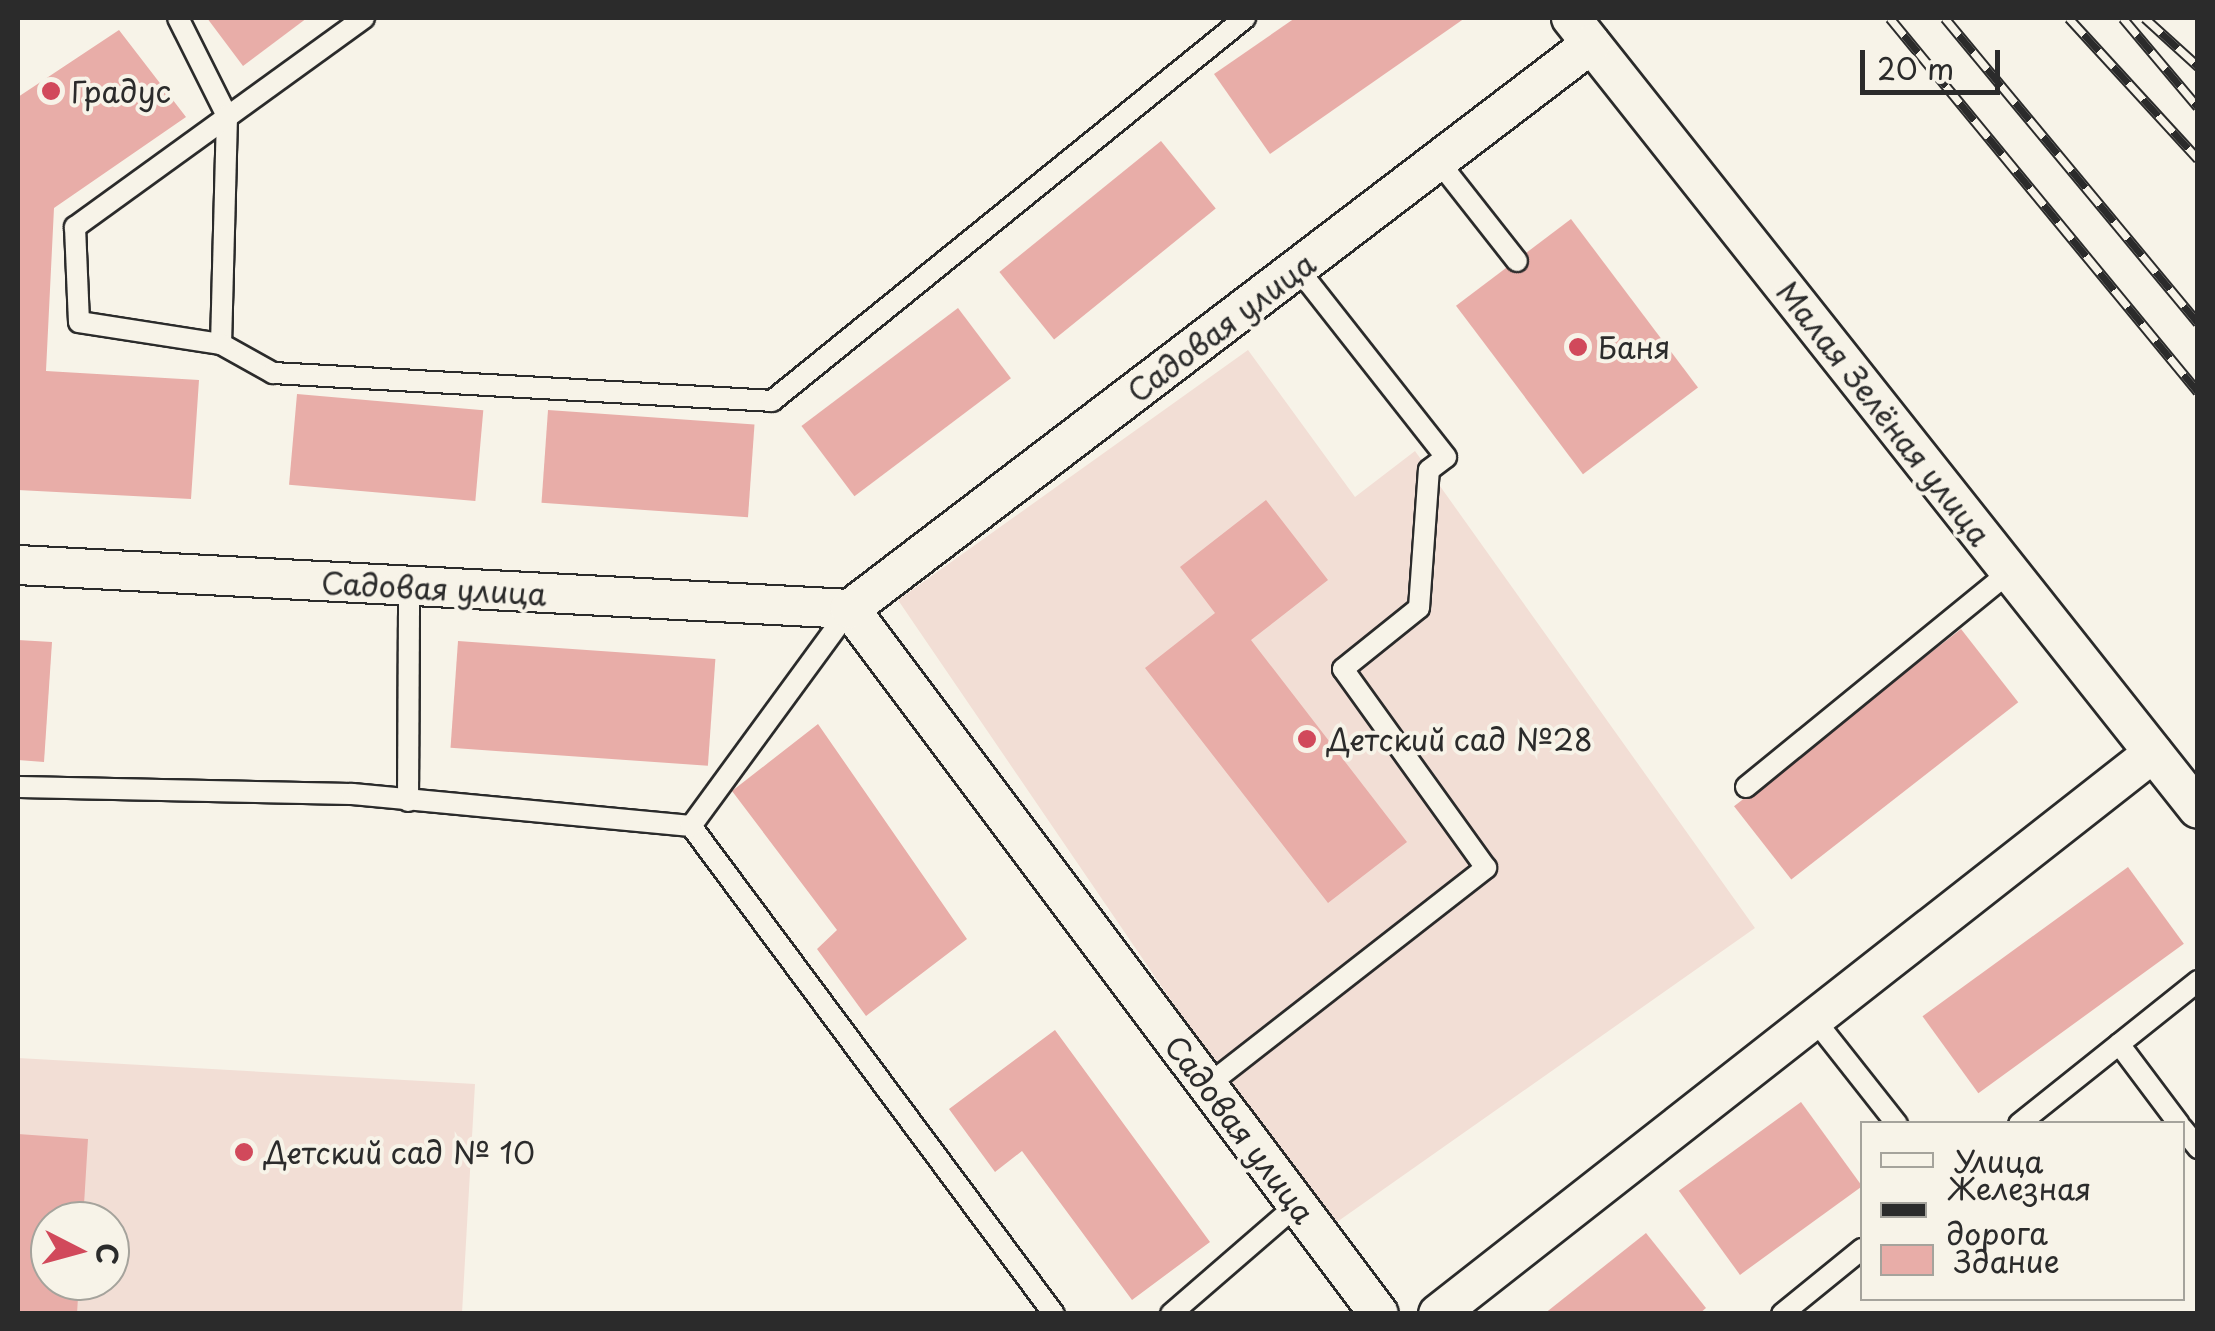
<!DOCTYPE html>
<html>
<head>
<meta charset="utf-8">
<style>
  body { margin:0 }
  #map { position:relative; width:2215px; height:1331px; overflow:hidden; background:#f7f3e8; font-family:"Playpen Sans",sans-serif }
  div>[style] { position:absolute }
  .built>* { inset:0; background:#f2ded5 }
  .building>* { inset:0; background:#e8ada8; transform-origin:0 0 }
  .roads { filter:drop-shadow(2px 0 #2b2b2b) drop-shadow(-2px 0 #2b2b2b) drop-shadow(0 2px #2b2b2b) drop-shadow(0 -2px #2b2b2b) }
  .service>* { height:20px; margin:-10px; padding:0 10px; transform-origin:10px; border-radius:10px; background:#f7f3e8 }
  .minor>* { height:38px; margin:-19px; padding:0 19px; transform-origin:19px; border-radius:19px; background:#f7f3e8 }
  .rail>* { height:11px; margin-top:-5.5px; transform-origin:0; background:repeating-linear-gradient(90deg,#f7f3e8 0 22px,#2b2b2b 0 44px); box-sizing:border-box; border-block:2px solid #2b2b2b }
  .dots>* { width:28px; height:28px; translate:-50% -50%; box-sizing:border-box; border:5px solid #f7f3e8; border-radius:50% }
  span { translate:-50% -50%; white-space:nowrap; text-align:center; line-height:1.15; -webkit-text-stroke:8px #f7f3e8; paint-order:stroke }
  .poi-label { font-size:30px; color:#2b2b2b }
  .left { translate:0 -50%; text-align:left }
  .street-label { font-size:30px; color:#2b2b2b }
  .frame { position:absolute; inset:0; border:20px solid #2b2b2b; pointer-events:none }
  .legend { position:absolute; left:1860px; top:1121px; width:325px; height:180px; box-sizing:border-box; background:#f7f3e8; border:2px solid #a5a39c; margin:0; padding:12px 18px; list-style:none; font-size:30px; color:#2b2b2b }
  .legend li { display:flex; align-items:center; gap:20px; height:50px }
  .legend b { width:50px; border:2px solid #a5a39c }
  .north { position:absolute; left:30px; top:1201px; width:100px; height:100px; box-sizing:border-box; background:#f7f3e8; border:2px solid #a5a39c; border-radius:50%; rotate:96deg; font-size:28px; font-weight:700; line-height:40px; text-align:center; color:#2b2b2b }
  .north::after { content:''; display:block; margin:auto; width:35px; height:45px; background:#d1495b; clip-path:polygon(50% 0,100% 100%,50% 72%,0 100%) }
  .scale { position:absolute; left:1860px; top:50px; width:140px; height:45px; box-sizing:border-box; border:5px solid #2b2b2b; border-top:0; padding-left:12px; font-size:30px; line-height:35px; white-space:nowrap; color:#2b2b2b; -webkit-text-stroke:8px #f7f3e8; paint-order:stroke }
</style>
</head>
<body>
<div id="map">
  <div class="built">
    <div style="clip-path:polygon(1248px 350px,1355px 497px,1415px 451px,1755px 928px,1327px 1229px,898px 600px)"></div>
    <div style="clip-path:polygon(evenodd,18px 1058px,475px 1084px,462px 1313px,18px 1313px,18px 1058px,50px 1221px,110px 1221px,110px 1281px,50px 1281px,50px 1221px)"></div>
  </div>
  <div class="building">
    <div style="clip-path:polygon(207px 18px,307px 18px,243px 66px)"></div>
    <div style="clip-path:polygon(1295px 18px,1465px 18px,1270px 154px,1214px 74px)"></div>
    <div style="clip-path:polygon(119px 30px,186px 117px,54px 208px,46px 371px,199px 380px,191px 499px,18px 490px,18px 97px)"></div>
    <div style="left:1161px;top:141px;width:87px;height:208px;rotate:51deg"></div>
    <div style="left:1571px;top:219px;width:211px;height:144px;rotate:53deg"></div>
    <div style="left:958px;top:308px;width:88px;height:196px;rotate:53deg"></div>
    <div style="left:297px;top:394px;width:187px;height:91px;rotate:5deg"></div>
    <div style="left:548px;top:410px;width:207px;height:93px;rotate:4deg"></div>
    <div style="clip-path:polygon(1266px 500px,1328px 580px,1251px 640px,1407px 842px,1328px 903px,1145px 668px,1215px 613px,1180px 567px)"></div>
    <div style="left:1961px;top:629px;width:93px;height:288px;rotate:52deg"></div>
    <div style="clip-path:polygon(18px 640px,52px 642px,44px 762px,18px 760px)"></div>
    <div style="left:458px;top:641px;width:258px;height:107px;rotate:4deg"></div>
    <div style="clip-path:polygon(818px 724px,967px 939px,866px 1016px,817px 949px,837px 930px,732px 791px)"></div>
    <div style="left:2128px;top:867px;width:95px;height:254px;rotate:54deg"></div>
    <div style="clip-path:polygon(1055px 1030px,1210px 1242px,1132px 1300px,1022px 1151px,995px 1172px,949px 1109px)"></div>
    <div style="left:1801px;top:1102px;width:104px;height:151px;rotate:54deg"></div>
    <div style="clip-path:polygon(18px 1134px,88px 1139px,83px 1221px,50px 1221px,50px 1281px,79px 1281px,77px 1314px,18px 1314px)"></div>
    <div style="clip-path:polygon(1646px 1233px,1706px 1308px,1699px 1314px,1544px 1314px)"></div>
  </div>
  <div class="roads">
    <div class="service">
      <div style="left:178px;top:18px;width:110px;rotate:63.4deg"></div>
      <div style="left:227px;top:116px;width:228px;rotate:91.5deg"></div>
      <div style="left:364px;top:18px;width:357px;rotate:144.1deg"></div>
      <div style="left:75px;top:227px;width:95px;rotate:87.6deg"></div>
      <div style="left:79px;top:322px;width:144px;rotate:8.8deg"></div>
      <div style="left:221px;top:344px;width:60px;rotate:29.1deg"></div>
      <div style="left:273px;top:373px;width:500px;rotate:3.2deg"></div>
      <div style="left:772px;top:401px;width:609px;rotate:-39deg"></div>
      <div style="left:1439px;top:162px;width:126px;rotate:51.8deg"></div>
      <div style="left:18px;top:787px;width:334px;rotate:1.2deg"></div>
      <div style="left:352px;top:794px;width:341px;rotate:5.4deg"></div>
      <div style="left:691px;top:826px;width:608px;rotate:53.36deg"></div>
      <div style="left:1746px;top:787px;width:340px;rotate:-39.2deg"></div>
      <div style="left:408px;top:801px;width:214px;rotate:-89.7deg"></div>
      <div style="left:691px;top:826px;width:269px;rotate:-53.8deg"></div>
      <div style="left:1814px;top:1019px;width:134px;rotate:51.7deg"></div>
      <div style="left:2119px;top:1044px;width:100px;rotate:53.1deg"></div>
      <div style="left:1208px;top:1085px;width:353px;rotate:-38deg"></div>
      <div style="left:1486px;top:868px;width:245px;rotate:-125.7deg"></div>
      <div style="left:1343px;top:669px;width:97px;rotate:-38.8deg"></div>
      <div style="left:1419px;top:608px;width:138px;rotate:-85.9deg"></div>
      <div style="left:1429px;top:470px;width:21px;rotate:-37deg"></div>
      <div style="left:1446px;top:457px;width:239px;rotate:-128.2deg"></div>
      <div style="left:2019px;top:1124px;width:229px;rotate:-38.6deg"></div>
      <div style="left:2182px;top:1128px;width:26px;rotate:51deg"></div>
      <div style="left:1171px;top:1314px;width:167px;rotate:-40.9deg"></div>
      <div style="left:1782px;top:1314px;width:103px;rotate:-39.1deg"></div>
    </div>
    <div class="minor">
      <div style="left:1571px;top:18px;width:1009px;rotate:51.6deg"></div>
      <div style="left:18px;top:565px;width:833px;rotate:3.03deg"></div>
      <div style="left:850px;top:609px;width:881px;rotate:53.12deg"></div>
      <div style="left:850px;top:609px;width:932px;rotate:-37.32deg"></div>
      <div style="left:1438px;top:1314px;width:909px;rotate:-38.12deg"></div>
    </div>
  </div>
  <div class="rail">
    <div style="left:1890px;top:18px;width:484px;rotate:50.5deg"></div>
    <div style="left:1945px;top:18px;width:396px;rotate:50.3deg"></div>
    <div style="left:2069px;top:18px;width:191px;rotate:47.5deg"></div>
    <div style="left:2123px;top:18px;width:116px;rotate:49.9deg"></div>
    <div style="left:2145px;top:18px;width:72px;rotate:42.2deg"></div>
  </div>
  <div class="dots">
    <div style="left:51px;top:91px;background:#d1495b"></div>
    <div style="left:1578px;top:347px;background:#d1495b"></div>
    <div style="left:1307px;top:739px;background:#d1495b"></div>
    <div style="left:244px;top:1152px;background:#d1495b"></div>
  </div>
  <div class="poi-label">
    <span class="left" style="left:71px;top:91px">Градус</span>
    <span class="left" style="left:1598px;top:347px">Баня</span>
    <span class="left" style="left:1327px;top:739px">Детский сад №28</span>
    <span class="left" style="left:264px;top:1152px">Детский сад № 10</span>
  </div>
  <div class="street-label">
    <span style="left:1221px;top:327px;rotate:-37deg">Садовая улица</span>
    <span style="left:1884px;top:413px;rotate:52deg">Малая Зелёная улица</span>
    <span style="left:434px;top:588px;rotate:3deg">Садовая улица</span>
    <span style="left:1240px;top:1129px;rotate:53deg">Садовая улица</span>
  </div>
  <div class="frame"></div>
  <ul class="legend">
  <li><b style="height:12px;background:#f7f3e8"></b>Улица</li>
  <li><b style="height:12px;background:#2b2b2b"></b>Железная дорога</li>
  <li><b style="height:28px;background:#e8ada8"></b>Здание</li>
  </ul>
  <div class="north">С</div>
  <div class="scale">20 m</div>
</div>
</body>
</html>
